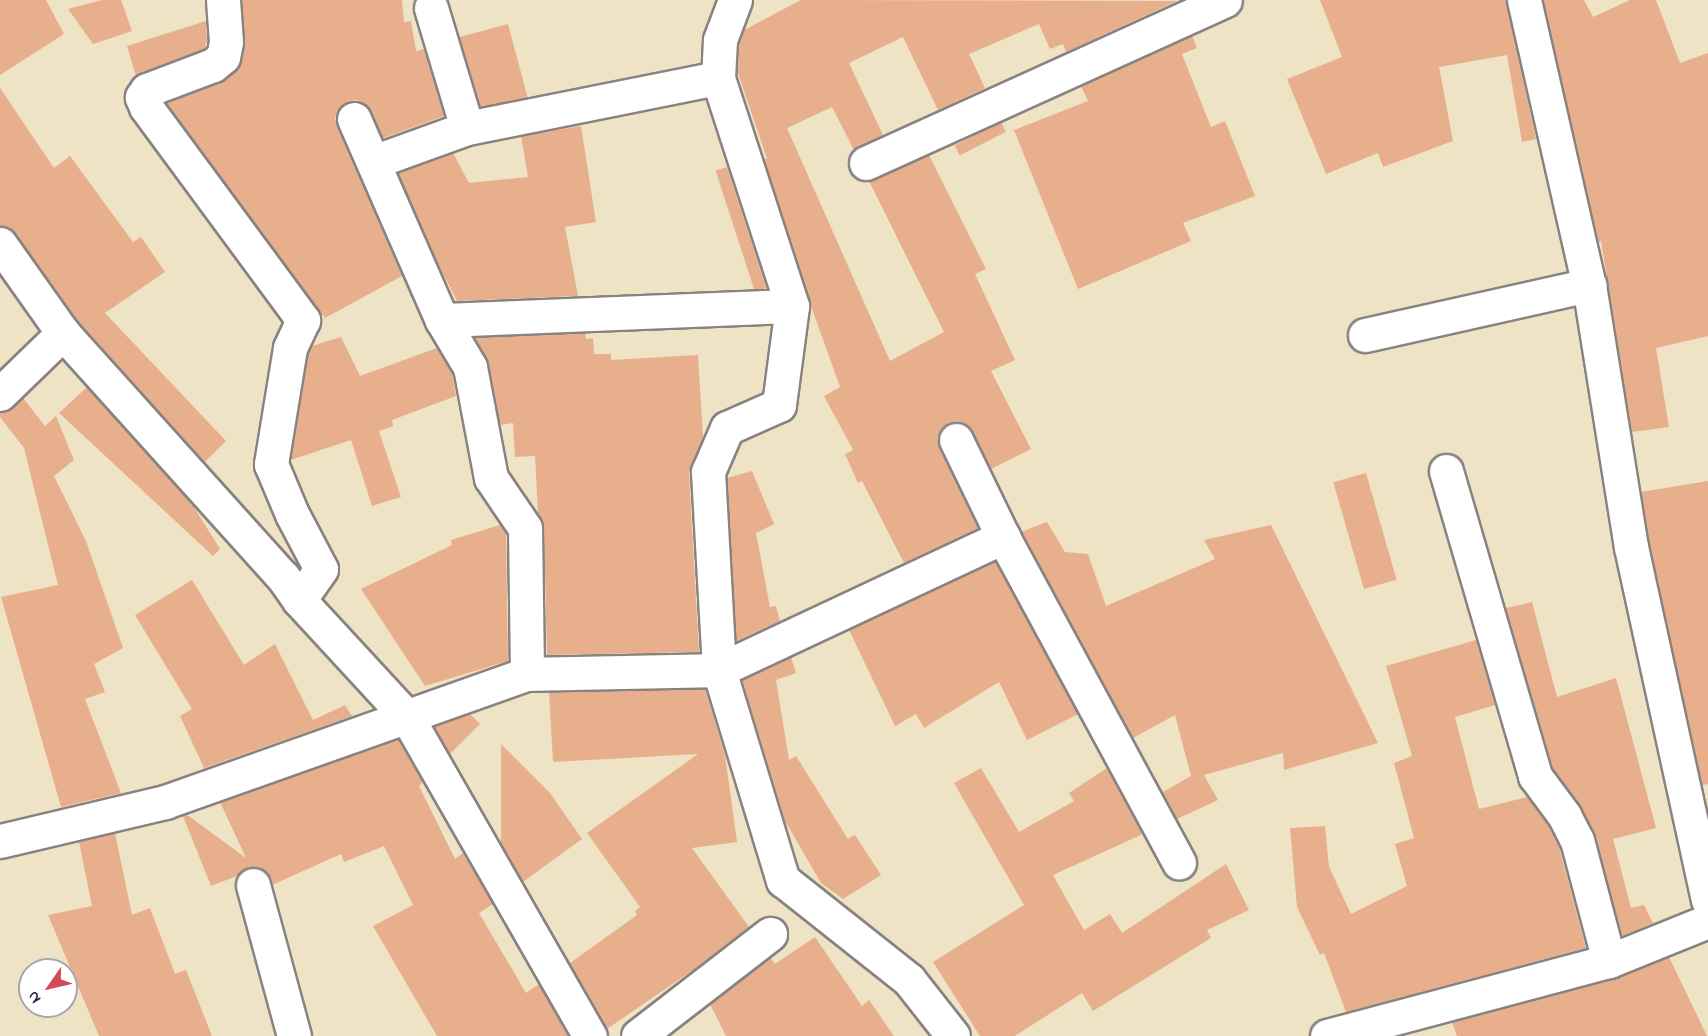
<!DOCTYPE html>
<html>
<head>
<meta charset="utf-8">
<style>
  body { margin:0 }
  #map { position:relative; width:1708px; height:1036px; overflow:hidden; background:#eee3c5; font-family:"Indie Flower",sans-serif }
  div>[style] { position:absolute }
  .building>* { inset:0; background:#e8af8d; transform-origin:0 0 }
  .roads { filter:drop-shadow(2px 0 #888280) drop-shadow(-2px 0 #888280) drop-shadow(0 2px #888280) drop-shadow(0 -2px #888280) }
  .minor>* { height:33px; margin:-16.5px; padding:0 16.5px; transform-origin:16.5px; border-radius:16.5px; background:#fff }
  span { translate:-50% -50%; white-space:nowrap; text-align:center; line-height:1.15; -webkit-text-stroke:5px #fff; paint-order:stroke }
  .north { position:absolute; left:18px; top:958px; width:60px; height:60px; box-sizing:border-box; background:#fff; border:2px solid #a7a7b1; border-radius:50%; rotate:236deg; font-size:16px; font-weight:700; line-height:24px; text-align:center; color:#22223b }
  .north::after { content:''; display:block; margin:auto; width:21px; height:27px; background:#d1495b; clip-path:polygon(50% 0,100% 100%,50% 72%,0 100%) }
</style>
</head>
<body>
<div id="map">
  <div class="building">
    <div style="clip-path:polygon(0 0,46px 0,64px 34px,0 75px)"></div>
    <div style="clip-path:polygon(102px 0,121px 0,132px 31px,93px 44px,68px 9px)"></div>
    <div style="clip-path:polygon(242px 0,402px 0,404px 22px,411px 21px,416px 51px,424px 49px,444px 116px,383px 138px,371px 111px,365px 104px,357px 100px,347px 102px,339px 108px,335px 118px,337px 127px,402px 276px,325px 318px,166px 103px,220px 83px,235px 71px,241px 61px,244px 45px)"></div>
    <div style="clip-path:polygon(801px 0,1177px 1px,1066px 52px,1063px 44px,1050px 49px,1039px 24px,969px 54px,985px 88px,938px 110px,903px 37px,849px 63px,883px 135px,854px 150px,832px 107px,787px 128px,890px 361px,944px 332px,869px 181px,929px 155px,986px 269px,975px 274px,1015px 360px,991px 371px,1031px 449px,991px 469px,967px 425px,957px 421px,948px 423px,941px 429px,937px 438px,939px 448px,978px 528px,904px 563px,862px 481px,858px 483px,845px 454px,853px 450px,824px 396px,840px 387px,811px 306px,764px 159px,767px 159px,737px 70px,739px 44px,744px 30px)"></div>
    <div style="clip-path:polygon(1320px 0,1506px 0,1536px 139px,1522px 142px,1507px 55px,1439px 67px,1453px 141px,1383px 167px,1378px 153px,1326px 174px,1287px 79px,1342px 57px)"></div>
    <div style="clip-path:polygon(1543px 0,1584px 0,1593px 17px,1630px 0,1656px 0,1680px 63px,1708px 53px,1708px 336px,1656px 348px,1669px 427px,1632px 432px,1601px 241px,1599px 242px,1593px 218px)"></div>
    <div style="clip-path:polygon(206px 21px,207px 41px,204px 49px,136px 76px,127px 46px)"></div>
    <div style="left:508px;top:24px;width:76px;height:50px;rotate:75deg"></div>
    <div style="clip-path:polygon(1192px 36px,1197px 48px,1182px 54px,1211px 127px,1225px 121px,1255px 196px,1183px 223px,1191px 241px,1078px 289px,1014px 130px,1088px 101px,1081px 86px)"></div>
    <div style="clip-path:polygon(0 88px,54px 168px,70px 156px,133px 242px,141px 237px,165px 272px,105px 313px,226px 441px,205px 462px,78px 321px,15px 233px,8px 227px,0 226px)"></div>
    <div style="left:1001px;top:122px;width:11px;height:52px;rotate:63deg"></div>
    <div style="clip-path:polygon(581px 126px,596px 222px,565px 227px,578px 296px,457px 301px,437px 262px,398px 173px,453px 153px,469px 183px,528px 177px,521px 136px)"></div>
    <div style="left:727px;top:167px;width:127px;height:12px;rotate:72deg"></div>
    <div style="clip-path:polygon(585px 333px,586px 339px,593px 338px,594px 354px,611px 354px,611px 360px,698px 355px,703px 437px,689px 473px,699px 652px,547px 655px,544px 528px,538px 513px,535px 456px,515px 457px,513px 423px,500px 425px,488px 364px,474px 337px)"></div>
    <div style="clip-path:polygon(341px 337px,360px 376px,437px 348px,452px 374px,456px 396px,392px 420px,393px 426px,379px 431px,401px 497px,372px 506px,351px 440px,291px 460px,308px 354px,312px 346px)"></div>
    <div style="clip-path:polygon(87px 387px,192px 504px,220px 549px,213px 556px,59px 413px)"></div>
    <div style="clip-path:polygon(23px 398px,45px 426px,56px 416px,74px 460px,54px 476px,86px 541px,123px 648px,94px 664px,105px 692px,85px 699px,121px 793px,61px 807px,1px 597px,58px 585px,24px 448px,0 417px,0 412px,13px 408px)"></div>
    <div style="clip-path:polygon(752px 471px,774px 524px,756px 533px,770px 607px,776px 606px,780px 621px,736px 641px,727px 478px)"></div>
    <div style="left:1366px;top:473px;width:111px;height:34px;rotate:74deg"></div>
    <div style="clip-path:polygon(1708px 481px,1708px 784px,1702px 785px,1649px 544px,1641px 492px)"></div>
    <div style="clip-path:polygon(1047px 522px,1065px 552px,1088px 554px,1106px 606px,1215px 559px,1204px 540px,1271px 525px,1378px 743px,1284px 770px,1283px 753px,1204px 775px,1218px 800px,1177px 819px,1163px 792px,1191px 776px,1175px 715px,1133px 738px,1021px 532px)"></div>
    <div style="clip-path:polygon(500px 525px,506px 534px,508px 661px,425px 686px,361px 589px,452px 545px,451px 540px)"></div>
    <div style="clip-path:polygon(995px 561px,1078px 714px,1027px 740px,999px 682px,924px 728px,916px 714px,895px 726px,849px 630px)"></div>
    <div style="clip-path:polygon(192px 580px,244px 665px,275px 644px,313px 720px,345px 705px,352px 716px,204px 768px,180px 716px,192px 709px,135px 615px)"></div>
    <div style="clip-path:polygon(1532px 602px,1557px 697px,1616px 678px,1656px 828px,1613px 839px,1631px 908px,1644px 905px,1653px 923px,1622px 936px,1594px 832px,1579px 804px,1552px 768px,1506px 608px)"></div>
    <div style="clip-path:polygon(1476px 640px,1495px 705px,1455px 717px,1479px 809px,1527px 797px,1548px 825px,1559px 847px,1586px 948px,1346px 1012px,1324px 953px,1320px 955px,1297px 907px,1290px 828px,1325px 826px,1329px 867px,1351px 914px,1407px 886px,1395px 844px,1414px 838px,1394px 763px,1412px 756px,1386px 666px)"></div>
    <div style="clip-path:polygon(791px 657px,796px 673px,776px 680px,789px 760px,796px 756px,848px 839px,855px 835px,881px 875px,843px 899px,821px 883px,785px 821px,742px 680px)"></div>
    <div style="clip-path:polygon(705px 689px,725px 755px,737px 842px,692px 848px,749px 927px,693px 970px,607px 1029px,570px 963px,637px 915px,635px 911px,640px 907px,587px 833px,698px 754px,553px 762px,549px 692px)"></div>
    <div style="clip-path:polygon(470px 714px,480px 724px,450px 754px,434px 727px)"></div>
    <div style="clip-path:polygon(398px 739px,423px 782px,419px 786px,455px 859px,463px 853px,493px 904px,479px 913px,526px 993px,539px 984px,568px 1036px,437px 1036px,373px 926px,413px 905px,384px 846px,344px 862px,341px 854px,272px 885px,266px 871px,258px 867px,249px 867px,237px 876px,211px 886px,183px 816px,186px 814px,246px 858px,220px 802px)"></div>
    <div style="clip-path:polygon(501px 744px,550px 793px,582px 839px,523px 882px,501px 843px)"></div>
    <div style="clip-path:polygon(981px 768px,1019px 832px,1074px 801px,1069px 793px,1107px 768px,1143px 834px,1053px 875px,1084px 930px,1110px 914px,1122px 933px,1226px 864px,1249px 910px,1207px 930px,1211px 938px,1093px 1011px,1082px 993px,1015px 1036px,980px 1036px,933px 962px,1024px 905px,954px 783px)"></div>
    <div style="clip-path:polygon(115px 833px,132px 915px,150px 908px,175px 974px,186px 970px,212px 1036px,99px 1036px,48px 915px,92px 906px,79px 842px)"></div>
    <div style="clip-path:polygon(815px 937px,862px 1006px,869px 1000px,894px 1036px,726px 1036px,710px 1004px,770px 957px,775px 964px)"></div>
    <div style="clip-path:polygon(1669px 957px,1707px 1036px,1457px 1036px,1452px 1022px,1614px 979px)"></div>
  </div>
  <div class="roads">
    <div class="minor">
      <div style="left:223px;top:0;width:42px;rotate:85.9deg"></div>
      <div style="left:226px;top:42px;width:15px;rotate:101deg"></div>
      <div style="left:223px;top:57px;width:13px;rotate:141deg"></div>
      <div style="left:213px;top:65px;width:71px;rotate:159.3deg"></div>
      <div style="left:147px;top:90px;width:9px;rotate:126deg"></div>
      <div style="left:142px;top:97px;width:11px;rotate:68deg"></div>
      <div style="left:146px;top:107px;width:265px;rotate:53.6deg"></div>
      <div style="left:303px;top:320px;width:31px;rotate:115deg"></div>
      <div style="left:290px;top:348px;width:118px;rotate:99.3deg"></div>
      <div style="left:271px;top:464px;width:54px;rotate:67.2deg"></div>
      <div style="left:292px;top:514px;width:62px;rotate:62.2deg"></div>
      <div style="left:321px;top:569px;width:38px;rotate:125deg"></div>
      <div style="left:735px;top:0;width:43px;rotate:110.6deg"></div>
      <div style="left:720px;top:40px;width:38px;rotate:93deg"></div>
      <div style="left:718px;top:78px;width:240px;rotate:72deg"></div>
      <div style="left:792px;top:306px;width:100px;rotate:97.5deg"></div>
      <div style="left:779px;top:405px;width:57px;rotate:156.1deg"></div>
      <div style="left:727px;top:428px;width:48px;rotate:113.4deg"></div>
      <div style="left:708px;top:472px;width:198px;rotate:86.8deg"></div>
      <div style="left:719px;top:670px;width:220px;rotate:73.1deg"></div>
      <div style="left:783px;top:880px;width:161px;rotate:38.4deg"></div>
      <div style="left:909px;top:980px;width:71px;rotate:51.8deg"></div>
      <div style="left:1524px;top:0;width:292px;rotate:77.2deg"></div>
      <div style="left:1589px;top:285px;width:265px;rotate:80.9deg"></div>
      <div style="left:1631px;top:547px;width:361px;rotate:77.7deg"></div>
      <div style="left:431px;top:8px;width:125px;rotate:73.3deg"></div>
      <div style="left:354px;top:119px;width:219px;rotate:66.4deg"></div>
      <div style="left:442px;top:320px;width:55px;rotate:59.2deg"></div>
      <div style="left:470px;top:367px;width:113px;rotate:79.3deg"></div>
      <div style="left:491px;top:478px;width:60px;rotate:55.8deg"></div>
      <div style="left:525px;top:528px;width:146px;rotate:89.2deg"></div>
      <div style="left:373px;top:162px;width:100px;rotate:-19.9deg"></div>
      <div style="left:467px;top:128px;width:256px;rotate:-11.3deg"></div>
      <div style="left:866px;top:163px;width:394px;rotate:-24.4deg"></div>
      <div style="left:0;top:244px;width:109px;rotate:54.7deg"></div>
      <div style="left:63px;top:333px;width:329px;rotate:48deg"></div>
      <div style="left:283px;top:577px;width:28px;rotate:55deg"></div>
      <div style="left:299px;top:600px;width:159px;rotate:47.3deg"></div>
      <div style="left:407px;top:717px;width:368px;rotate:60.2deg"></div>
      <div style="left:442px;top:320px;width:350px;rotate:-2.3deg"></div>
      <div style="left:1365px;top:335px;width:230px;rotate:-12.6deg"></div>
      <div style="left:0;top:394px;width:88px;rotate:-44.1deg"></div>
      <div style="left:956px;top:440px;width:108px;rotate:64.1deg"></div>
      <div style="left:1003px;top:537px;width:370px;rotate:61.6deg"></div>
      <div style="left:1446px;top:471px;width:318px;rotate:73.7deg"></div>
      <div style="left:1535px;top:776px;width:49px;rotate:53.4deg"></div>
      <div style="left:1564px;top:815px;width:28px;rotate:63deg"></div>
      <div style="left:1577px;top:840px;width:125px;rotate:75.2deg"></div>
      <div style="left:0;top:841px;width:170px;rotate:-13.3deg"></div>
      <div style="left:165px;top:802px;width:384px;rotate:-19.5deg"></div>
      <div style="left:527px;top:674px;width:192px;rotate:-1.2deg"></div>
      <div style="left:719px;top:670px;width:314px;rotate:-25.1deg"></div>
      <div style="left:253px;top:885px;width:156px;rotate:74.8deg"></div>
      <div style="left:638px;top:1036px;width:167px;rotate:-37.7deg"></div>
      <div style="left:1327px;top:1036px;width:292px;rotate:-14.9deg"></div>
      <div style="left:1609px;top:961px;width:107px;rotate:-22deg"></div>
    </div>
  </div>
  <div class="north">N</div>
</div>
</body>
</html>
